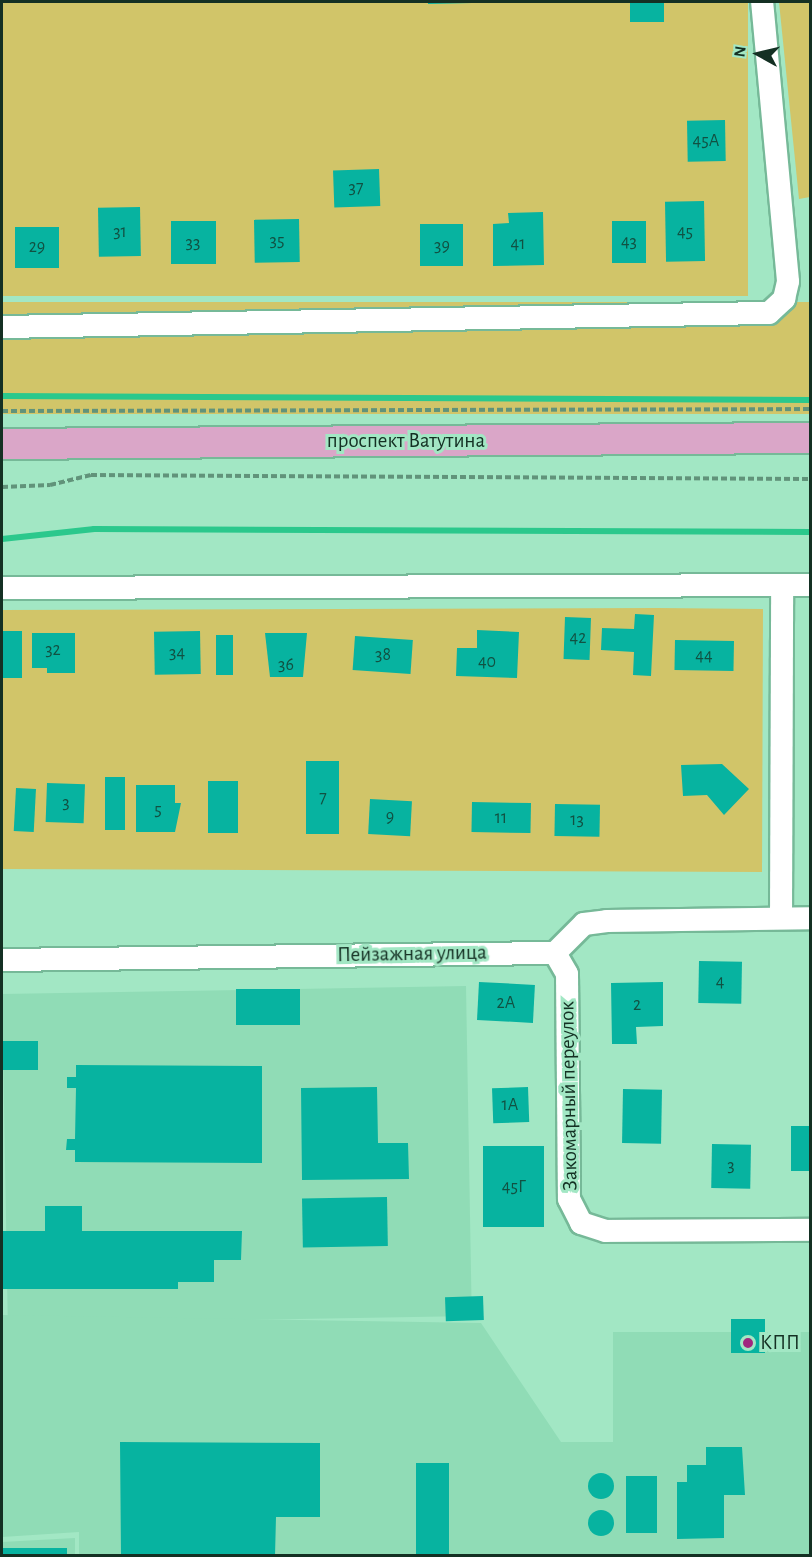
<!DOCTYPE html>
<html>
<head>
<meta charset="utf-8">
<style>
  body { margin:0 }
  #map { position:relative; width:812px; height:1557px; overflow:hidden; background:#a2e7c4; font-family:"Alegreya Sans",sans-serif }
  div>[style] { position:absolute }
  .built>* { inset:0; background:#90dcb6; transform-origin:0 0 }
  .green>* { inset:0; background:#d1c569; transform-origin:0 0 }
  .stream>* { height:6px; margin:-3px; padding:0 3px; transform-origin:3px; border-radius:3px; background:#2bc88c }
  .building>* { inset:0; background:#07b3a0; transform-origin:0 0 }
  .round { border-radius:50% }
  .path>* { height:4px; margin-top:-2px; transform-origin:0; background:repeating-linear-gradient(90deg,#61937a 0 6px,transparent 0 9px) }
  .roads { filter:drop-shadow(2px 0 #76b998) drop-shadow(-2px 0 #76b998) drop-shadow(0 2px #76b998) drop-shadow(0 -2px #76b998) }
  .minor>* { height:22px; margin:-11px; padding:0 11px; transform-origin:11px; border-radius:11px; background:#fff }
  .major>* { height:30px; margin:-15px; padding:0 15px; transform-origin:15px; border-radius:15px; background:#daa6c8 }
  .dots>* { width:16px; height:16px; translate:-50% -50%; box-sizing:border-box; border:3px solid #a2e7c4; border-radius:50% }
  span { translate:-50% -50%; white-space:nowrap; text-align:center; line-height:1.15; -webkit-text-stroke:6px #a2e7c4; paint-order:stroke }
  .number-label { font-size:18px; color:#115142 }
  .number-label span { -webkit-text-stroke-width:0 }
  .street-label { font-size:21px; color:#143023 }
  .poi-label { font-size:21px; color:#143023 }
  .left { translate:0 -50%; text-align:left }
  .frame { position:absolute; inset:0; border:3px solid #143023; pointer-events:none }
  .north { position:absolute; left:728px; top:24px; width:60px; height:60px; -webkit-text-stroke:4px #a2e7c4; paint-order:stroke; rotate:278deg; font-size:16px; font-weight:700; line-height:24px; text-align:center; color:#143023 }
  .north::after { content:''; display:block; margin:auto; width:21px; height:27px; background:#143023; clip-path:polygon(50% 0,100% 100%,50% 72%,0 100%) }
</style>
</head>
<body>
<div id="map">
  <div class="built">
    <div style="left:466px;top:986px;width:330px;height:464px;rotate:89deg"></div>
    <div style="clip-path:polygon(2px 1315px,481px 1323px,561px 1442px,613px 1442px,613px 1332px,810px 1332px,810px 1555px,79px 1556px,79px 1532px,2px 1537px)"></div>
    <div style="clip-path:polygon(75px 1538px,75px 1555px,2px 1555px,2px 1542px)"></div>
  </div>
  <div class="green">
    <div style="left:2px;top:2px;width:746px;height:294px"></div>
    <div style="clip-path:polygon(779px 2px,810px 2px,810px 197px,799px 199px)"></div>
    <div style="left:810px;top:302px;width:112px;height:808px;rotate:90deg"></div>
    <div style="left:809px;top:593px;width:1px;height:308px"></div>
    <div style="clip-path:polygon(657px 608px,763px 609px,762px 872px,2px 869px,2px 610px)"></div>
  </div>
  <div class="stream">
    <div style="left:2px;top:396px;width:808px;rotate:0.28deg"></div>
    <div style="left:2px;top:539px;width:93px;rotate:-6.2deg"></div>
    <div style="left:94px;top:529px;width:716px;rotate:0.24deg"></div>
  </div>
  <div class="building">
    <div style="clip-path:polygon(428px 2px,472px 2px,472px 3px,428px 4px)"></div>
    <div style="left:630px;top:2px;width:34px;height:20px"></div>
    <div style="left:725px;top:120px;width:41px;height:38px;rotate:89deg"></div>
    <div style="left:379px;top:169px;width:37px;height:46px;rotate:88deg"></div>
    <div style="left:704px;top:201px;width:60px;height:39px;rotate:89deg"></div>
    <div style="left:140px;top:207px;width:49px;height:42px;rotate:89deg"></div>
    <div style="clip-path:polygon(543px 212px,544px 265px,493px 266px,493px 224px,509px 223px,508px 213px)"></div>
    <div style="left:299px;top:219px;width:43px;height:45px;rotate:89deg"></div>
    <div style="left:216px;top:221px;width:43px;height:45px;rotate:90deg"></div>
    <div style="left:612px;top:221px;width:34px;height:42px"></div>
    <div style="left:463px;top:224px;width:42px;height:43px;rotate:90deg"></div>
    <div style="left:15px;top:227px;width:44px;height:41px"></div>
    <div style="clip-path:polygon(635px 614px,654px 615px,651px 676px,633px 675px,634px 652px,601px 650px,602px 628px,634px 629px)"></div>
    <div style="left:565px;top:617px;width:26px;height:42px;rotate:2deg"></div>
    <div style="clip-path:polygon(477px 630px,519px 632px,517px 678px,456px 676px,457px 648px,477px 648px)"></div>
    <div style="left:2px;top:631px;width:20px;height:47px"></div>
    <div style="left:200px;top:631px;width:43px;height:46px;rotate:89deg"></div>
    <div style="clip-path:polygon(32px 633px,75px 633px,75px 673px,47px 673px,47px 668px,32px 668px)"></div>
    <div style="clip-path:polygon(265px 633px,307px 633px,303px 677px,270px 677px)"></div>
    <div style="left:216px;top:635px;width:17px;height:40px"></div>
    <div style="left:355px;top:636px;width:58px;height:34px;rotate:4deg"></div>
    <div style="left:675px;top:640px;width:59px;height:30px;rotate:1deg"></div>
    <div style="left:306px;top:761px;width:33px;height:73px"></div>
    <div style="clip-path:polygon(722px 764px,749px 789px,724px 815px,707px 795px,683px 796px,681px 765px)"></div>
    <div style="left:105px;top:777px;width:20px;height:53px"></div>
    <div style="left:208px;top:781px;width:30px;height:52px"></div>
    <div style="left:47px;top:783px;width:38px;height:39px;rotate:2deg"></div>
    <div style="clip-path:polygon(136px 785px,175px 785px,175px 803px,181px 803px,175px 832px,136px 832px)"></div>
    <div style="left:16px;top:788px;width:20px;height:43px;rotate:3deg"></div>
    <div style="left:370px;top:799px;width:42px;height:35px;rotate:3deg"></div>
    <div style="left:472px;top:802px;width:59px;height:30px;rotate:1deg"></div>
    <div style="left:555px;top:804px;width:45px;height:32px;rotate:1deg"></div>
    <div style="left:699px;top:961px;width:43px;height:42px;rotate:1deg"></div>
    <div style="left:479px;top:982px;width:56px;height:38px;rotate:3deg"></div>
    <div style="clip-path:polygon(663px 982px,663px 1026px,636px 1027px,637px 1044px,612px 1044px,611px 983px)"></div>
    <div style="left:300px;top:989px;width:36px;height:64px;rotate:90deg"></div>
    <div style="left:2px;top:1041px;width:36px;height:29px"></div>
    <div style="clip-path:polygon(76px 1065px,262px 1066px,262px 1163px,75px 1162px,75px 1150px,66px 1150px,67px 1139px,75px 1139px,76px 1088px,67px 1088px,67px 1077px,76px 1077px)"></div>
    <div style="clip-path:polygon(377px 1087px,378px 1143px,408px 1143px,409px 1179px,302px 1180px,301px 1088px)"></div>
    <div style="left:528px;top:1087px;width:35px;height:36px;rotate:88deg"></div>
    <div style="left:623px;top:1089px;width:39px;height:54px;rotate:1deg"></div>
    <div style="left:791px;top:1126px;width:19px;height:45px"></div>
    <div style="left:712px;top:1144px;width:39px;height:44px;rotate:1deg"></div>
    <div style="left:483px;top:1146px;width:61px;height:81px"></div>
    <div style="left:387px;top:1197px;width:49px;height:85px;rotate:89deg"></div>
    <div style="clip-path:polygon(45px 1206px,82px 1206px,82px 1231px,242px 1231px,241px 1260px,214px 1260px,214px 1282px,178px 1282px,178px 1289px,2px 1289px,2px 1231px,45px 1231px)"></div>
    <div style="left:483px;top:1296px;width:24px;height:38px;rotate:88deg"></div>
    <div style="left:731px;top:1319px;width:34px;height:34px"></div>
    <div style="clip-path:polygon(120px 1442px,320px 1443px,320px 1517px,276px 1517px,275px 1556px,121px 1556px)"></div>
    <div style="clip-path:polygon(706px 1447px,742px 1447px,745px 1495px,724px 1495px,724px 1538px,677px 1539px,677px 1482px,687px 1482px,687px 1465px,706px 1465px)"></div>
    <div style="left:416px;top:1463px;width:33px;height:93px"></div>
    <div class="round" style="left:588px;top:1473px;width:26px;height:26px"></div>
    <div style="left:626px;top:1476px;width:31px;height:57px"></div>
    <div class="round" style="left:588px;top:1510px;width:26px;height:26px"></div>
    <div style="left:2px;top:1548px;width:65px;height:8px"></div>
  </div>
  <div class="path">
    <div style="left:2px;top:411px;width:808px;rotate:-0.14deg"></div>
    <div style="left:2px;top:487px;width:48px;rotate:-2.4deg"></div>
    <div style="left:50px;top:485px;width:42px;rotate:-13.7deg"></div>
    <div style="left:91px;top:475px;width:719px;rotate:0.32deg"></div>
  </div>
  <div class="roads">
    <div class="minor">
      <div style="left:2px;top:327px;width:767px;rotate:-1.05deg"></div>
      <div style="left:769px;top:313px;width:21px;rotate:-43deg"></div>
      <div style="left:784px;top:299px;width:18px;rotate:-77deg"></div>
      <div style="left:788px;top:281px;width:280px;rotate:-95.3deg"></div>
      <div style="left:2px;top:588px;width:808px;rotate:-0.21deg"></div>
      <div style="left:781px;top:918px;width:333px;rotate:-89.8deg"></div>
      <div style="left:555px;top:953px;width:24px;rotate:60deg"></div>
      <div style="left:567px;top:974px;width:225px;rotate:89.5deg"></div>
      <div style="left:569px;top:1199px;width:27px;rotate:63deg"></div>
      <div style="left:581px;top:1223px;width:26px;rotate:18deg"></div>
      <div style="left:606px;top:1231px;width:204px;rotate:-0.3deg"></div>
      <div style="left:2px;top:960px;width:553px;rotate:-0.73deg"></div>
      <div style="left:555px;top:953px;width:41px;rotate:-45deg"></div>
      <div style="left:584px;top:924px;width:23px;rotate:-7deg"></div>
      <div style="left:607px;top:921px;width:203px;rotate:-0.8deg"></div>
    </div>
    <div class="major">
      <div style="left:2px;top:444px;width:808px;rotate:-0.43deg"></div>
    </div>
  </div>
  <div class="dots">
    <div style="left:748px;top:1343px;background:#a0277f"></div>
  </div>
  <div class="number-label">
    <span style="left:706px;top:141px">45А</span>
    <span style="left:356px;top:188px">37</span>
    <span style="left:120px;top:232px">31</span>
    <span style="left:685px;top:232px">45</span>
    <span style="left:277px;top:241px">35</span>
    <span style="left:629px;top:242px">43</span>
    <span style="left:193px;top:243px">33</span>
    <span style="left:518px;top:244px">41</span>
    <span style="left:442px;top:246px">39</span>
    <span style="left:37px;top:247px">29</span>
    <span style="left:578px;top:638px">42</span>
    <span style="left:53px;top:650px">32</span>
    <span style="left:177px;top:653px">34</span>
    <span style="left:383px;top:655px">38</span>
    <span style="left:704px;top:656px">44</span>
    <span style="left:487px;top:662px">40</span>
    <span style="left:286px;top:665px">36</span>
    <span style="left:323px;top:798px">7</span>
    <span style="left:66px;top:803px">3</span>
    <span style="left:158px;top:810px">5</span>
    <span style="left:390px;top:817px">9</span>
    <span style="left:501px;top:818px">11</span>
    <span style="left:577px;top:820px">13</span>
    <span style="left:720px;top:982px">4</span>
    <span style="left:506px;top:1003px">2А</span>
    <span style="left:637px;top:1005px">2</span>
    <span style="left:510px;top:1105px">1А</span>
    <span style="left:731px;top:1166px">3</span>
    <span style="left:514px;top:1187px">45Г</span>
  </div>
  <div class="street-label">
    <span style="left:406px;top:441px">проспект Ватутина</span>
    <span style="left:412px;top:954px;rotate:-1deg">Пейзажная улица</span>
    <span style="left:569px;top:1096px;rotate:-91deg">Закомарный переулок</span>
  </div>
  <div class="poi-label">
    <span class="left" style="left:760px;top:1343px">КПП</span>
  </div>
  <div class="frame"></div>
  <div class="north">N</div>
</div>
</body>
</html>
